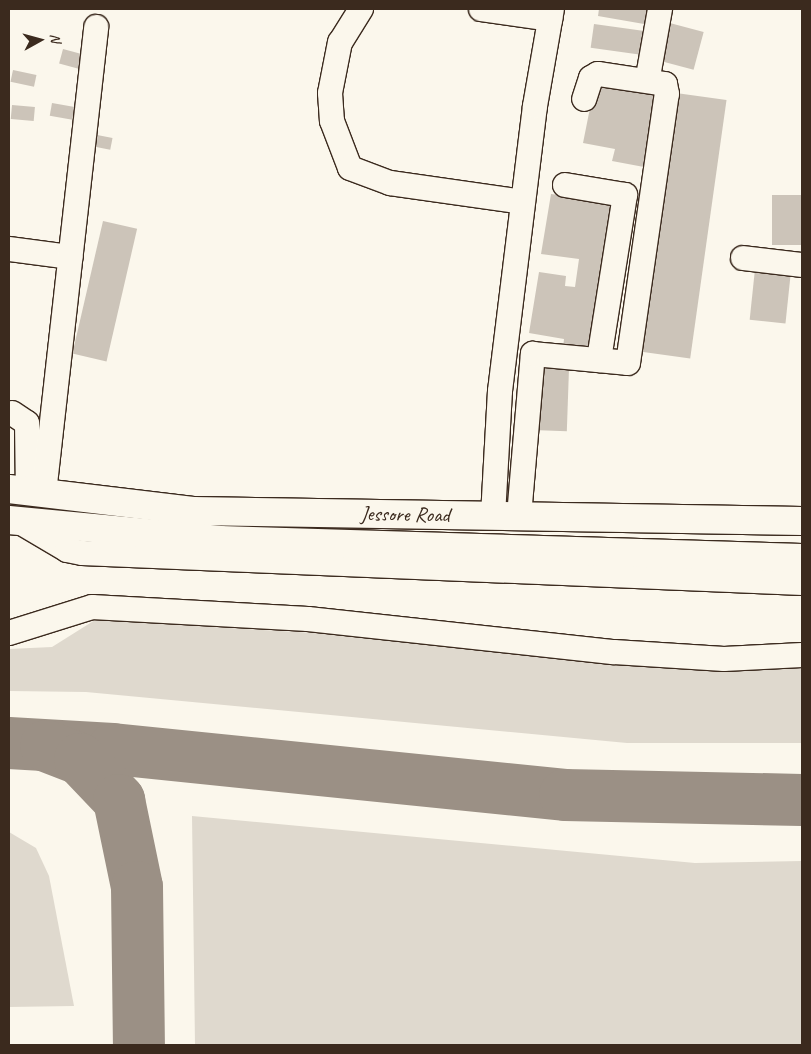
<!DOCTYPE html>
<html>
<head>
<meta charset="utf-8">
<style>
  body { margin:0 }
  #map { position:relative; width:811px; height:1054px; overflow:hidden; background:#fbf7ec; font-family:Caveat,sans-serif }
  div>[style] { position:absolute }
  .green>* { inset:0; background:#dfd9ce }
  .taxiway>* { height:52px; margin:-26px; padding:0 26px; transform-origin:26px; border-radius:26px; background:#9b9085 }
  .building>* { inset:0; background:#ccc4b9; transform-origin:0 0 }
  .roads { filter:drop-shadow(1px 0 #3b2a1e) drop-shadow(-1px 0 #3b2a1e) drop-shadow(0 1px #3b2a1e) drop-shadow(0 -1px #3b2a1e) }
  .minor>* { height:24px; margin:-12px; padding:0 12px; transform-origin:12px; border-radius:12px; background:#fbf7ec }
  .highway>* { height:28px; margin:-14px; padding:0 14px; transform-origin:14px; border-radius:14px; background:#fbf7ec }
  span { translate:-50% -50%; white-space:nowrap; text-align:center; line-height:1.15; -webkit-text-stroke:4px #fbf7ec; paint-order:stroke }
  .street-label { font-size:21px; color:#3b2a1e }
  .frame { position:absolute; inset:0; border:10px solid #3b2a1e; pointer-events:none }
  .north { position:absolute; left:15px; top:15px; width:50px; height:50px; -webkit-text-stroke:4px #fbf7ec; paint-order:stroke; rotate:83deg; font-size:14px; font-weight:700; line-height:20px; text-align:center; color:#3b2a1e }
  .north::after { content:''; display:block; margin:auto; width:18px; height:22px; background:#3b2a1e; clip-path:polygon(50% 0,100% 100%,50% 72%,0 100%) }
</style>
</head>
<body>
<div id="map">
  <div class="green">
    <div style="clip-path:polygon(95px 620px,349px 635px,725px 670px,802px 667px,802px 743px,627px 743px,86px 692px,9px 691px,9px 649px,52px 647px)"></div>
    <div style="clip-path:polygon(192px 816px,695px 863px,802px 861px,802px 1045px,195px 1045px)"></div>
    <div style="clip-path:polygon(9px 832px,36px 848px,49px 876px,74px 1006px,9px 1007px)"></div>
  </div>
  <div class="taxiway">
    <div style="left:9px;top:743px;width:104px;rotate:3.3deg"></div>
    <div style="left:113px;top:749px;width:454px;rotate:5.8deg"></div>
    <div style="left:565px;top:795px;width:237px;rotate:1.2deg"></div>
    <div style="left:46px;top:746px;width:36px;rotate:21deg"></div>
    <div style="left:80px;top:759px;width:57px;rotate:46.4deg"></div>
    <div style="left:119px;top:800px;width:89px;rotate:78.3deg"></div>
    <div style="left:137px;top:887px;width:158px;rotate:89.3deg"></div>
  </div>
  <div class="building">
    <div style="clip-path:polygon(599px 9px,647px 9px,644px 24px,598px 16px)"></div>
    <div style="left:666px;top:22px;width:39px;height:39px;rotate:15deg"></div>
    <div style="left:594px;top:24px;width:49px;height:24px;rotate:8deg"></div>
    <div style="left:63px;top:49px;width:24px;height:15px;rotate:15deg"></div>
    <div style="left:13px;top:70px;width:24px;height:12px;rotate:12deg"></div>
    <div style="clip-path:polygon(595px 83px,660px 87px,644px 167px,612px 161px,615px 149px,583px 143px)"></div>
    <div style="left:676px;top:93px;width:51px;height:261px;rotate:8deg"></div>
    <div style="left:52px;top:103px;width:23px;height:13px;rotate:10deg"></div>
    <div style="left:12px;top:105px;width:23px;height:14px;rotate:5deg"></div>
    <div style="left:87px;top:133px;width:26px;height:12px;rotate:11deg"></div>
    <div style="clip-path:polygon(551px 194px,589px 199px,614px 195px,590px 352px,563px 348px,564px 339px,529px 333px,539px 272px,566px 276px,565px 286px,575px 287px,579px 259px,541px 254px)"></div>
    <div style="left:772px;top:195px;width:30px;height:50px"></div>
    <div style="left:103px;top:221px;width:35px;height:136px;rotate:13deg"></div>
    <div style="left:755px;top:269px;width:36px;height:51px;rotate:6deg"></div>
    <div style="left:535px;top:368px;width:34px;height:62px;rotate:2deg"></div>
  </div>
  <div class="roads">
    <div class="minor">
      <div style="left:361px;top:9px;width:39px;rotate:122deg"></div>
      <div style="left:340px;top:42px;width:52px;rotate:101.1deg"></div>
      <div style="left:330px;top:93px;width:28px;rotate:86deg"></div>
      <div style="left:332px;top:121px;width:50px;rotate:69deg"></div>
      <div style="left:350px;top:168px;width:43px;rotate:20.6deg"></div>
      <div style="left:390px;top:183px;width:134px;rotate:8.1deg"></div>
      <div style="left:481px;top:9px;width:70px;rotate:8.2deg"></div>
      <div style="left:649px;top:71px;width:63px;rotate:-79.9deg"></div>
      <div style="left:565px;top:185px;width:61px;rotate:9.5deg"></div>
      <div style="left:625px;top:195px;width:167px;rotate:99deg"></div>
      <div style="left:9px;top:249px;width:62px;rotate:7.5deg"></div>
      <div style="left:743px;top:258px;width:59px;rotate:6.8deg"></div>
      <div style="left:12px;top:413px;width:18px;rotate:34deg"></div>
      <div style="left:27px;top:423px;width:68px;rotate:89.2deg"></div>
      <div style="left:44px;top:493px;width:469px;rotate:-83.6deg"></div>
      <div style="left:493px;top:516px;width:125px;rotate:-86.8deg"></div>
      <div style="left:500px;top:391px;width:287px;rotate:-83deg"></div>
      <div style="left:535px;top:106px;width:98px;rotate:-80.1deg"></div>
      <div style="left:519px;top:516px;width:163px;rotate:-85.1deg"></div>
      <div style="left:533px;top:354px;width:95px;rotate:5.4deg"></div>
      <div style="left:628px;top:363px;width:272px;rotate:-81.8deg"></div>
      <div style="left:667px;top:94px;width:10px;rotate:-101deg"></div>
      <div style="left:665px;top:84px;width:68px;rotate:-171.5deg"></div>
      <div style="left:598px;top:74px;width:8px;rotate:150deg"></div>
      <div style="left:591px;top:78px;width:22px;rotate:108deg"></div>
      <div style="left:18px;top:521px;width:57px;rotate:30.6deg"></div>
      <div style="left:67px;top:550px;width:15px;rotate:11deg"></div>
      <div style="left:82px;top:553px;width:721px;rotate:2.39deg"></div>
      <div style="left:9px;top:633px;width:87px;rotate:-17.4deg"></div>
      <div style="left:92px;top:607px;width:216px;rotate:3.2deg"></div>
      <div style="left:308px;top:619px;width:308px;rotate:6.2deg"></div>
      <div style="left:614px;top:652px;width:110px;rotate:3.6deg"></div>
      <div style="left:724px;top:659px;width:78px;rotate:-2.9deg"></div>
    </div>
    <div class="highway">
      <div style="left:9px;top:489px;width:185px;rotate:6.8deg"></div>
      <div style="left:193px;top:511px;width:609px;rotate:0.94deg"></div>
      <div style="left:9px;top:520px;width:212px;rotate:5.4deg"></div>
      <div style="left:220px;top:540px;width:582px;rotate:1.77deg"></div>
    </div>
  </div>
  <div class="street-label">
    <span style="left:405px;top:514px;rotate:1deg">Jessore Road</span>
  </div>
  <div class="frame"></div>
  <div class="north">N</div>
</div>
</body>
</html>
